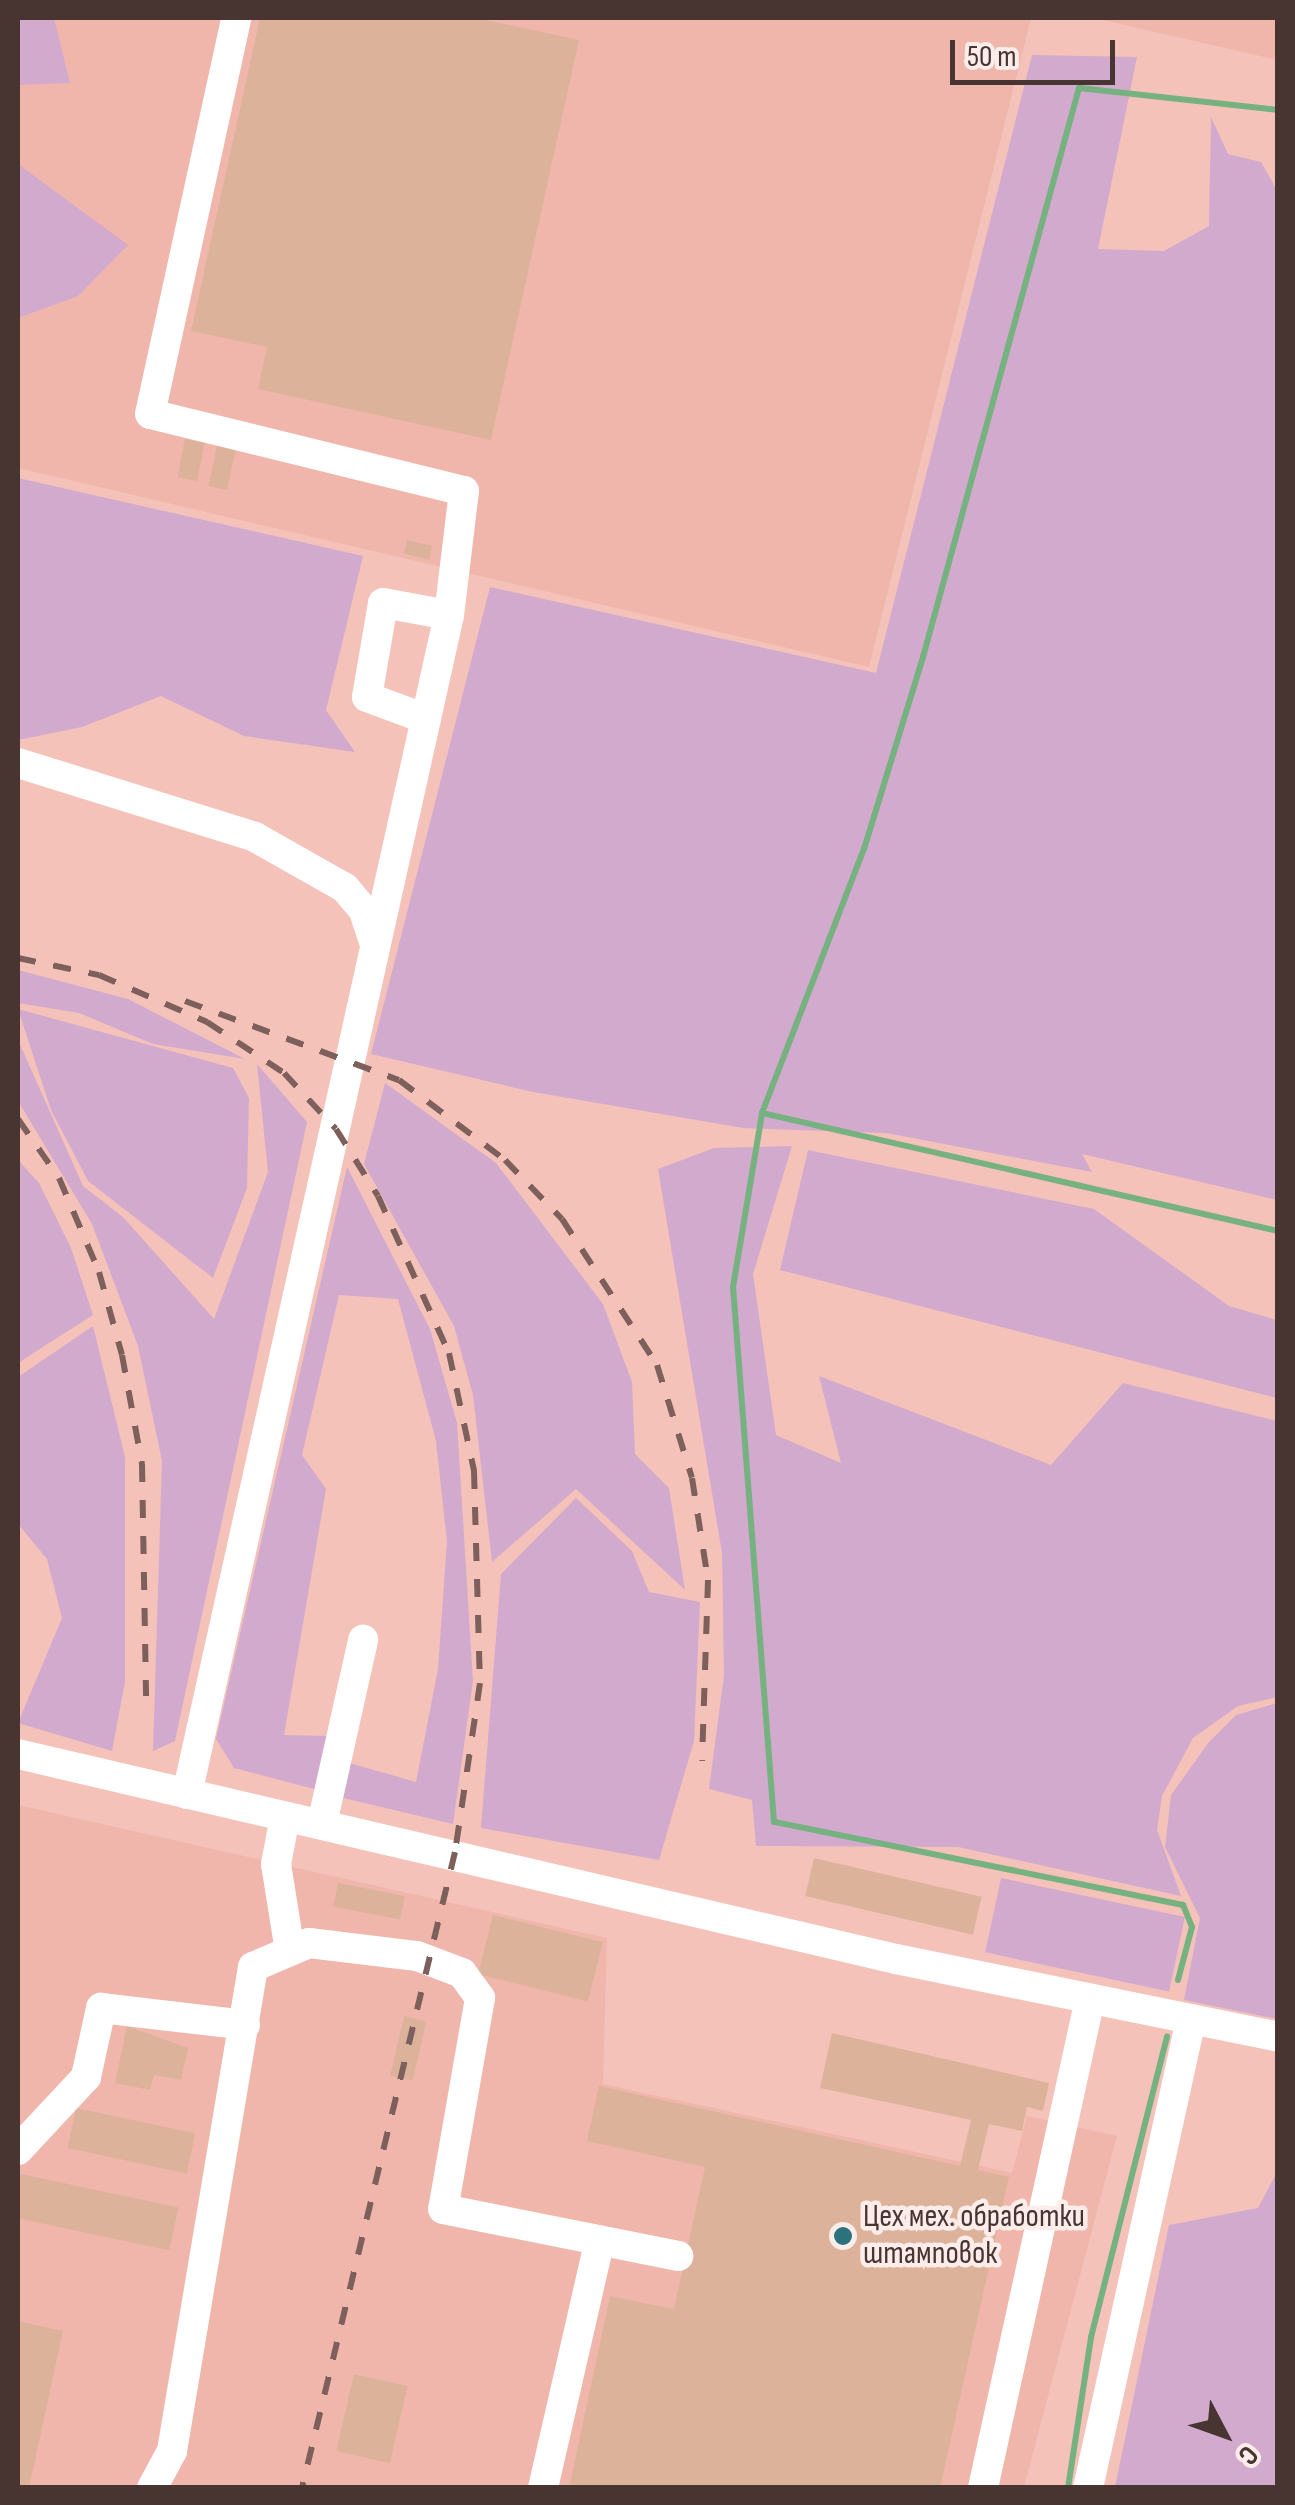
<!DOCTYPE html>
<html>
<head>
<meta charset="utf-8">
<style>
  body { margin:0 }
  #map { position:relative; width:1295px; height:2505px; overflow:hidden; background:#f4c2b9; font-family:"Sofia Sans Condensed",sans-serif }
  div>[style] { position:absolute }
  .built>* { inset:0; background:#f0b6ac }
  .green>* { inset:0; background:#d2aace; transform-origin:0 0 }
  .stream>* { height:6px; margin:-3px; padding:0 3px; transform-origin:3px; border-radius:3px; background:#76b180 }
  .building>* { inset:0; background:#ddb29b; transform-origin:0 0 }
  .minor>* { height:30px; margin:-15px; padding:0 15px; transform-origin:15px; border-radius:15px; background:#fff }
  .rail>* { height:6px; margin-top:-3px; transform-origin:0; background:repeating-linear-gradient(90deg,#7d605b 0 18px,transparent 0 36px) }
  .dots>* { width:28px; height:28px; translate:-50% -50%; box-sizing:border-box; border:5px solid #fcecea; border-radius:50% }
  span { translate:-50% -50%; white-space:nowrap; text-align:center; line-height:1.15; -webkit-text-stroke:9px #fcecea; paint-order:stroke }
  .poi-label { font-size:32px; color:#483431 }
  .left { translate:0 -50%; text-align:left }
  .frame { position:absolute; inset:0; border:20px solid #483431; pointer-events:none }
  .north { position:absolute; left:1175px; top:2385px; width:100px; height:100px; -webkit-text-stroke:8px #fcecea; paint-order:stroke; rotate:131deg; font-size:28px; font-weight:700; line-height:40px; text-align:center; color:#483431 }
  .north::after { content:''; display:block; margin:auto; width:35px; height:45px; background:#483431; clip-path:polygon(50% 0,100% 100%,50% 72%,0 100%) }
  .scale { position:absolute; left:950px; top:40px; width:165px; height:45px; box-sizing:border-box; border:5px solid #483431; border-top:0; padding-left:12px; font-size:30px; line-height:35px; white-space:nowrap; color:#483431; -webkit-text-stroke:8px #fcecea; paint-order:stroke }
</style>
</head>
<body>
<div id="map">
  <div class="built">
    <div style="clip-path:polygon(18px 18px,1031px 18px,869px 667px,18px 468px)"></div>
    <div style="clip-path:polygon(1094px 18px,1277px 18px,1277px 60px)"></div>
    <div style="clip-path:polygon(18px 1805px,607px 1938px,603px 2084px,1012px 2173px,1027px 2116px,1117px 2136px,1024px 2487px,18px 2488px)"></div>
  </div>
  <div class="green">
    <div style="clip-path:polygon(18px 18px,54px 18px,70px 83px,18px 85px)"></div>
    <div style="clip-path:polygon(1032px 55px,1137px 57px,1098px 249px,1164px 251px,1209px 226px,1211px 117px,1228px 154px,1261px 162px,1277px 190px,1277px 1200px,1082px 1154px,1092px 1172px,886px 1133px,743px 1128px,533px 1092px,371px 1054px,490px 587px,876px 673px)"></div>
    <div style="clip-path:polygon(18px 164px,128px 245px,78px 296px,18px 318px)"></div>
    <div style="clip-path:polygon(18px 478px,363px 556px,326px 710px,355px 752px,244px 736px,161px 696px,82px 727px,18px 740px)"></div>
    <div style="clip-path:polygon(18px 970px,128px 999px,245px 1059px,153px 1044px,79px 1013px,18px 1003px)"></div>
    <div style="clip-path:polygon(18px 1009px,233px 1068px,249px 1098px,247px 1188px,213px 1278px,88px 1181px,51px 1110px)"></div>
    <div style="clip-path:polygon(18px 1040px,83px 1186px,123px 1217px,214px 1319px,268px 1172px,257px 1064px,307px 1122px,175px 1741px,153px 1751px,162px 1461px,138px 1346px,92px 1224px,18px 1101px)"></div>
    <div style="clip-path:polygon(385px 1083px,496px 1163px,603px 1304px,632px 1382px,635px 1454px,669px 1488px,685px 1590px,576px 1489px,492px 1562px,473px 1395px,454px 1326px,364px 1164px)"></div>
    <div style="clip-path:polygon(792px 1146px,753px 1274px,776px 1435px,841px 1463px,819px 1376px,1051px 1465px,1123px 1383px,1277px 1421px,1277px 1697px,1238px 1706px,1193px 1738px,1162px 1796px,1157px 1830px,1181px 1896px,958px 1847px,756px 1846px,752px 1800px,709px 1789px,724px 1675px,722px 1553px,658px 1169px,714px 1148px)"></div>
    <div style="clip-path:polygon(808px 1150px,1094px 1209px,1229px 1306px,1277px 1320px,1277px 1398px,780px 1270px)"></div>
    <div style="clip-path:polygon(18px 1160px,39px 1183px,71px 1248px,93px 1315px,18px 1363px)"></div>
    <div style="clip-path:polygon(347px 1167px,430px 1329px,457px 1423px,473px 1681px,453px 1824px,335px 1796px,346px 1762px,416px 1782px,438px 1669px,447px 1541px,436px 1441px,398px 1299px,339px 1295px,302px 1455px,326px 1489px,284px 1735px,329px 1736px,318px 1790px,234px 1768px,216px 1739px)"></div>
    <div style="clip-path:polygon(93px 1326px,125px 1457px,125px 1682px,112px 1751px,18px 1723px,62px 1618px,47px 1559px,18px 1524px,18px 1377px)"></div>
    <div style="clip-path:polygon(576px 1498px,632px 1551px,649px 1592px,700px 1602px,694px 1741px,659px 1860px,481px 1828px,501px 1574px)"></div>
    <div style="clip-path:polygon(1277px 1703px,1278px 1703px,1277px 2019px,1184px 2000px,1200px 1918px,1165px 1847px,1171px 1795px,1209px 1742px,1236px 1715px)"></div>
    <div style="left:1001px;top:1878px;width:188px;height:76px;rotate:12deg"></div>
    <div style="clip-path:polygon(1277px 2172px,1277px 2487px,1115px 2487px,1169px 2225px,1258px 2208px)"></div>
  </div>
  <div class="stream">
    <div style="left:762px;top:1113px;width:529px;rotate:12.88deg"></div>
    <div style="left:1178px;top:1980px;width:55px;rotate:-75.2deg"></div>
    <div style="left:1192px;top:1927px;width:24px;rotate:-112deg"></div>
    <div style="left:1183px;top:1905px;width:417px;rotate:-168.5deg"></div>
    <div style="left:774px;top:1822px;width:537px;rotate:-94.38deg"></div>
    <div style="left:733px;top:1287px;width:176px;rotate:-80.5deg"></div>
    <div style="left:762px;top:1113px;width:283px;rotate:-68.9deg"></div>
    <div style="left:864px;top:849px;width:201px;rotate:-72.9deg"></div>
    <div style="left:923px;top:657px;width:590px;rotate:-74.67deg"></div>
    <div style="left:1079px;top:88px;width:200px;rotate:6.3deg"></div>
    <div style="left:1068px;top:2488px;width:153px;rotate:-81.3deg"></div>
    <div style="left:1091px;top:2337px;width:310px;rotate:-75.8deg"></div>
  </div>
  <div class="building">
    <div style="clip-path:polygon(260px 18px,476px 18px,579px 40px,491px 440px,258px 389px,267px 347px,191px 331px)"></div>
    <div style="left:185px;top:439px;width:20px;height:39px;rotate:11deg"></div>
    <div style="left:217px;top:446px;width:19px;height:41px;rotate:12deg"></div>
    <div style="left:407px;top:540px;width:26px;height:14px;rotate:13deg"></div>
    <div style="left:814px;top:1858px;width:172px;height:39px;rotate:13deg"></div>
    <div style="left:338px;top:1883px;width:68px;height:24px;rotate:11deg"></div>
    <div style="left:493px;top:1915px;width:113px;height:61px;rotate:14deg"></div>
    <div style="left:404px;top:2016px;width:23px;height:61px;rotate:13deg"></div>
    <div style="clip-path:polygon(127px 2026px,188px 2048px,181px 2080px,154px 2075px,150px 2090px,115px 2083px)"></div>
    <div style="clip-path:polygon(832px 2033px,1049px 2083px,1043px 2111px,1027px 2107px,1022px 2131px,989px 2124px,978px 2170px,1009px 2177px,940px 2488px,569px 2488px,610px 2296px,674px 2309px,705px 2167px,587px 2141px,599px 2086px,960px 2166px,971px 2120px,820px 2088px)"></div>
    <div style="left:76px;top:2108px;width:122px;height:41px;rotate:12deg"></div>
    <div style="left:21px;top:2174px;width:161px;height:44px;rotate:12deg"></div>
    <div style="clip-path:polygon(18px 2321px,63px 2331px,29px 2488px,18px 2488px)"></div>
    <div style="left:354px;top:2374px;width:55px;height:79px;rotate:13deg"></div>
  </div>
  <div class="minor">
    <div style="left:426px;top:719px;width:63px;rotate:-159.6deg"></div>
    <div style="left:367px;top:697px;width:95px;rotate:-80.3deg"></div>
    <div style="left:383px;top:603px;width:67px;rotate:10.3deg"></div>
    <div style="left:18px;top:763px;width:248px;rotate:17.3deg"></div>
    <div style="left:255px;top:837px;width:103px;rotate:29.5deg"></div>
    <div style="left:345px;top:888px;width:30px;rotate:50deg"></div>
    <div style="left:364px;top:911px;width:36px;rotate:72deg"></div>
    <div style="left:18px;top:1754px;width:902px;rotate:13.14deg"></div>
    <div style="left:896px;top:1959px;width:390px;rotate:11.5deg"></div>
    <div style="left:187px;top:1794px;width:1208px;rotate:-77.47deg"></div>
    <div style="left:449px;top:615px;width:125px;rotate:-83.1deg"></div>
    <div style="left:464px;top:491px;width:323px;rotate:-166.2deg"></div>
    <div style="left:150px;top:414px;width:405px;rotate:-77.7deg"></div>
    <div style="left:285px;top:1817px;width:48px;rotate:100.8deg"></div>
    <div style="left:276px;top:1864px;width:88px;rotate:80.9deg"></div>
    <div style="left:322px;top:1824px;width:189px;rotate:-77.4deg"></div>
    <div style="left:18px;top:2150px;width:100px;rotate:-47deg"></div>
    <div style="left:86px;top:2077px;width:71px;rotate:-77.7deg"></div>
    <div style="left:101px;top:2008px;width:145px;rotate:6.7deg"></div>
    <div style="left:152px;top:2488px;width:42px;rotate:-61.6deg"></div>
    <div style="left:172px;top:2451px;width:491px;rotate:-80.5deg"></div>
    <div style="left:253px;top:1967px;width:61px;rotate:-23.2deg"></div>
    <div style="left:309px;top:1943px;width:109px;rotate:6.9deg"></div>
    <div style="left:417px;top:1956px;width:48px;rotate:20.7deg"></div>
    <div style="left:462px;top:1973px;width:31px;rotate:54deg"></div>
    <div style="left:480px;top:1998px;width:214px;rotate:99.9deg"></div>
    <div style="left:443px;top:2209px;width:240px;rotate:11.3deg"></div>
    <div style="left:543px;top:2488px;width:254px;rotate:-77.1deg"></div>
    <div style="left:983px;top:2488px;width:501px;rotate:-77.66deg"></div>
    <div style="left:1088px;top:2488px;width:479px;rotate:-77.6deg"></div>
  </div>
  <div class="rail">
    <div style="left:18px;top:958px;width:83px;rotate:11.9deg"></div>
    <div style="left:99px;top:975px;width:118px;rotate:23.5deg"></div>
    <div style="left:207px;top:1022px;width:92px;rotate:33.5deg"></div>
    <div style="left:284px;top:1073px;width:76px;rotate:47.1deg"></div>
    <div style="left:336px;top:1129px;width:79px;rotate:57.9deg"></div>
    <div style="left:378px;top:1196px;width:172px;rotate:65.7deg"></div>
    <div style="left:449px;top:1353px;width:121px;rotate:78deg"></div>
    <div style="left:474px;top:1471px;width:212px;rotate:88.4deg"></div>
    <div style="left:480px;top:1683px;width:171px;rotate:98.4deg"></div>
    <div style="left:455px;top:1852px;width:654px;rotate:103.53deg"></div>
    <div style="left:185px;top:1001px;width:228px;rotate:20.3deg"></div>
    <div style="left:399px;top:1080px;width:133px;rotate:37deg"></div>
    <div style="left:505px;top:1160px;width:82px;rotate:46deg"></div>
    <div style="left:562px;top:1219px;width:174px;rotate:56.9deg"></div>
    <div style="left:657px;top:1365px;width:118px;rotate:72.8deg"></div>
    <div style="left:692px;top:1478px;width:103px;rotate:81.1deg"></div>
    <div style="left:708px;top:1580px;width:181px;rotate:91.9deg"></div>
    <div style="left:18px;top:1119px;width:72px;rotate:55.2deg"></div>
    <div style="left:59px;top:1178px;width:102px;rotate:66.9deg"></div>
    <div style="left:99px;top:1272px;width:86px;rotate:74.5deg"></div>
    <div style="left:122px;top:1355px;width:111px;rotate:79.6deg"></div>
    <div style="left:142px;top:1464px;width:232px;rotate:89deg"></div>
  </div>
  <div class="dots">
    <div style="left:843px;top:2236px;background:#2a727d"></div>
  </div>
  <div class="poi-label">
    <span class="left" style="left:863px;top:2236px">Цех мех. обработки<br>штамповок</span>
  </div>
  <div class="frame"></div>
  <div class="north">С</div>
  <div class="scale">50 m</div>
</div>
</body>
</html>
